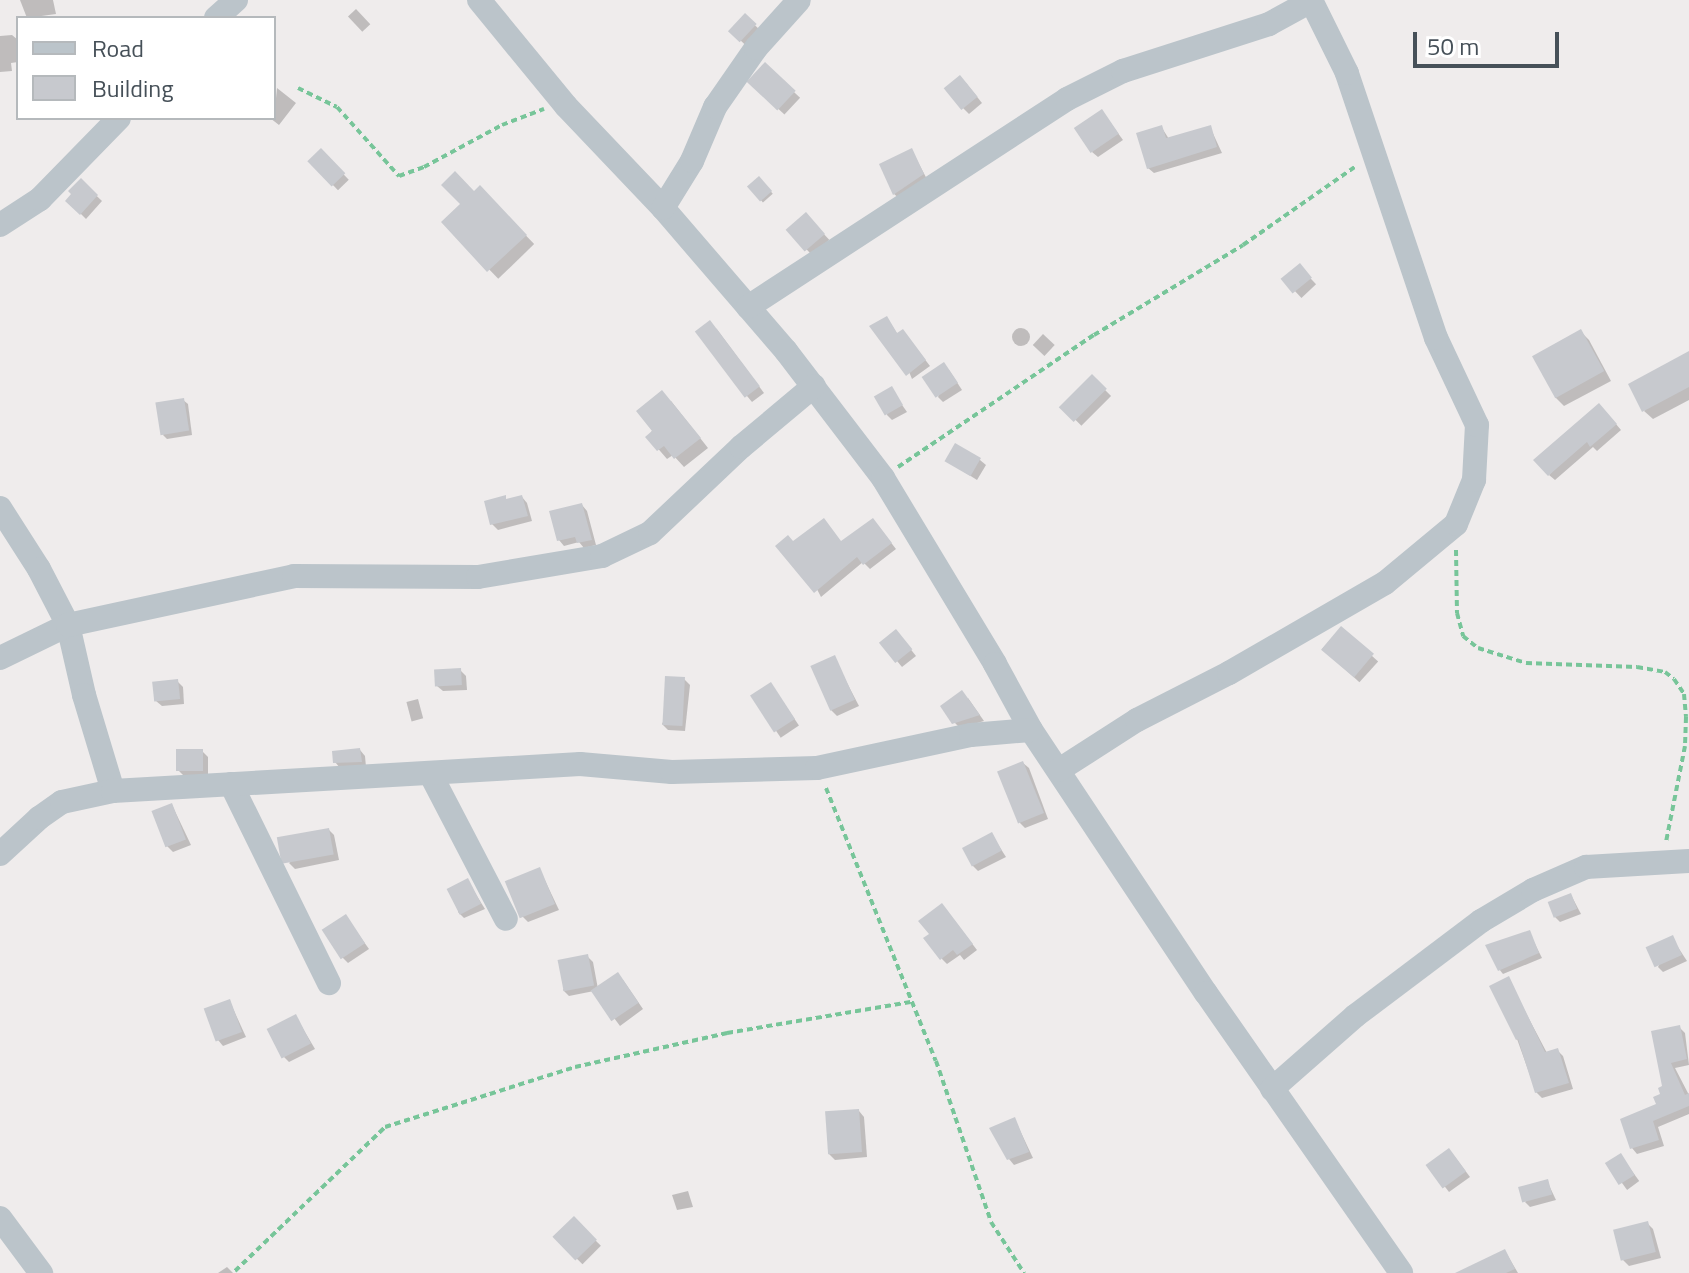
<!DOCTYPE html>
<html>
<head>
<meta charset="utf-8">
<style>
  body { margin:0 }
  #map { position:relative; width:1689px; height:1273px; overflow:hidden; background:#efecec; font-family:"Titillium Web",sans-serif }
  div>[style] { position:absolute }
  .shadow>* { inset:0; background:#0003; transform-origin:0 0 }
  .round { border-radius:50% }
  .building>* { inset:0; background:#c7c9ce; transform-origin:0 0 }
  .path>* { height:4px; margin-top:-2px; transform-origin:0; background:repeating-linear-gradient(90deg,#77c599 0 6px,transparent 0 10px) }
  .minor>* { height:24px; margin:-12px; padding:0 12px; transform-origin:12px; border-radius:12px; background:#bbc4ca }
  span { translate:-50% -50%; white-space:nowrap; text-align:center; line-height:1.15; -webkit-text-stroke:8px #fff; paint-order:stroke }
  .legend { position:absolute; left:16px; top:16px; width:260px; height:104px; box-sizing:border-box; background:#fff; border:2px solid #b5b9bc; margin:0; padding:10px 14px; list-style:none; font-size:24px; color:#465058 }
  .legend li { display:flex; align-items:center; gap:16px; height:40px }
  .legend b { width:40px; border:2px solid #b5b9bc }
  .scale { position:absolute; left:1413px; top:32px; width:146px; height:36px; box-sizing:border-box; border:4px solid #465058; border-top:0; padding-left:10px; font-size:24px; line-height:28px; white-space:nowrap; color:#465058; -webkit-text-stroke:6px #fff; paint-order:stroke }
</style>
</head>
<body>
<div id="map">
  <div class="shadow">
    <div style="clip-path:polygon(20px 0,53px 0,56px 14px,27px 18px)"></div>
    <div style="left:356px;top:9px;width:21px;height:11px;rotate:47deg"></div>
    <div style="left:745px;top:16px;width:22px;height:21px;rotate:43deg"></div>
    <div style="clip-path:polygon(12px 35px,18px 40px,18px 62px,11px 63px,12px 71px,0 72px,0 36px)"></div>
    <div style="left:765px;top:65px;width:48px;height:23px;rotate:43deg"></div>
    <div style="clip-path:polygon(966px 83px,982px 103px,969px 114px,963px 108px)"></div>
    <div style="clip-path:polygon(277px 88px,296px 103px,279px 125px,270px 118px,274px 118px)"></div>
    <div style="clip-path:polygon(1107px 118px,1123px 140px,1098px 157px,1092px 152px)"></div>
    <div style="clip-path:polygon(1210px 127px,1222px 153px,1154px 173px,1148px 168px,1162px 128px,1169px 139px)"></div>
    <div style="left:321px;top:151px;width:40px;height:15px;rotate:46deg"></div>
    <div style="clip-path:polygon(912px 151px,928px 181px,900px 199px,894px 194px)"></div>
    <div style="left:759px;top:178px;width:21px;height:13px;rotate:49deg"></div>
    <div style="clip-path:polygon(81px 181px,102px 201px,86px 219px,68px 201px)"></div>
    <div style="left:480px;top:188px;width:78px;height:50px;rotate:46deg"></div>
    <div style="left:806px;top:215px;width:34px;height:23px;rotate:47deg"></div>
    <div style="left:1299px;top:266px;width:25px;height:20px;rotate:47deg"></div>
    <div style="clip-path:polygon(887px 318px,898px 335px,907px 336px,930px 366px,912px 379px)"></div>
    <div style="clip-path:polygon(716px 328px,764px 393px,752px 402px,747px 396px)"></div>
    <div class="round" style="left:1012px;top:328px;width:18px;height:18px"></div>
    <div style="clip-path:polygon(1580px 331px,1589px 340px,1611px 381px,1564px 406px,1555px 397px)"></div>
    <div style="left:1043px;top:334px;width:16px;height:15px;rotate:43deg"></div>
    <div style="clip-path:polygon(1689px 360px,1689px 400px,1653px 419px,1644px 411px)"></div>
    <div style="clip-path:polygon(949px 370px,962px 390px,943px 402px,938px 397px)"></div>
    <div style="left:1092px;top:377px;width:27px;height:42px;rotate:45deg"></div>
    <div style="clip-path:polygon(891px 389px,907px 412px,892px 420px,887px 415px)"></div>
    <div style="clip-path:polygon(183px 400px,188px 404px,192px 435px,167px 439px,163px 435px)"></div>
    <div style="clip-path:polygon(671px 401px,708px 448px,684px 467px,673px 455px,667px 459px,648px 437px)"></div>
    <div style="clip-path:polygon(1605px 411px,1621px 430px,1597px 451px,1593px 447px,1555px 480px,1549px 475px)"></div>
    <div style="clip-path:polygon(980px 460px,986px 465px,977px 480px,947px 461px)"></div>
    <div style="clip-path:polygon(522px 497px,527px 503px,532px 521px,498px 530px,492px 524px)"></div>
    <div style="clip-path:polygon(582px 505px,587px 511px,596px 545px,584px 548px,579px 542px,564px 546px,559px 540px)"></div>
    <div style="clip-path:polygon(878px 526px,896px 549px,870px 569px,863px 562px,821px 597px,793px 543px,842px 543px)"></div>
    <div style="left:1341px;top:628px;width:50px;height:28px;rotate:42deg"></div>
    <div style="clip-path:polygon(901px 637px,916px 656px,902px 667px,897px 661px)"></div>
    <div style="clip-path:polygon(834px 658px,859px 706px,837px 716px,831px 710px)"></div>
    <div style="clip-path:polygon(460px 670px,466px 676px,467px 690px,443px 691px,437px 686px)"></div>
    <div style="clip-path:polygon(684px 679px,690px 685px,685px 731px,668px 730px,662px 724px)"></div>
    <div style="clip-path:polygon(177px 681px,183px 687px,184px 704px,162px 706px,156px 701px)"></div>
    <div style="left:771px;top:684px;width:50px;height:22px;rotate:56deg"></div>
    <div style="clip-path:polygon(968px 698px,984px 721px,960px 728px,954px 722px)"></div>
    <div style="left:418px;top:699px;width:20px;height:12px;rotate:75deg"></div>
    <div style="clip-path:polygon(360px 750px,365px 756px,366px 767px,340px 768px,335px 762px)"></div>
    <div style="clip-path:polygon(202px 751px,208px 757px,208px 775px,184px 776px,178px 770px)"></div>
    <div style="clip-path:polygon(1023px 763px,1029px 768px,1048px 819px,1025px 828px,1020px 823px)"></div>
    <div style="clip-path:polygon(172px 805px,191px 845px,173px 852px,167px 846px)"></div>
    <div style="clip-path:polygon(329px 830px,334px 835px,339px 860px,295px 869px,289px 863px)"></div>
    <div style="clip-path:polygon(992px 835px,1006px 857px,978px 871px,972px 865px)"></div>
    <div style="clip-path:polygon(540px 870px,559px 910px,528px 922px,522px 916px)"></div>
    <div style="clip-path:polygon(467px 880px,485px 909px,464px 918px,458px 912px)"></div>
    <div style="clip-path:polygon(1571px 895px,1581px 914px,1560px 922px,1554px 916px)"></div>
    <div style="clip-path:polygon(947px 911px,977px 950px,964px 960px,960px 955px,947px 964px,942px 959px)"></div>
    <div style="clip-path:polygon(346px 917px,369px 949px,348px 963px,342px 957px)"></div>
    <div style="clip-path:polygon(1529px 932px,1542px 958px,1503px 974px,1499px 969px)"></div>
    <div style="clip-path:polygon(1672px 938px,1687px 961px,1663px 972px,1658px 967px)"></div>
    <div style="clip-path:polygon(587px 956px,593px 962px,598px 989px,623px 980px,643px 1009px,620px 1026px,594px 991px,569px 996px,563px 990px)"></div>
    <div style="clip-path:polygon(1508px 979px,1547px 1053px,1557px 1050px,1563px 1056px,1573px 1089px,1542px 1098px,1536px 1092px,1517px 1039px)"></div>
    <div style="clip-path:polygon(230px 1002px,246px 1037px,223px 1046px,218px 1040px)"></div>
    <div style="clip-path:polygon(296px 1017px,315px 1049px,289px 1062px,284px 1057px)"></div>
    <div style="clip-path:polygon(1679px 1027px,1685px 1033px,1689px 1065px,1675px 1068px,1689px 1095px,1689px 1114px,1658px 1127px,1664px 1146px,1637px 1154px,1632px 1148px,1663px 1095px)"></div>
    <div style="clip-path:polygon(859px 1111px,864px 1117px,867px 1157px,835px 1160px,829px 1154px)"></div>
    <div style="clip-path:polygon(1015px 1120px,1033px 1158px,1014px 1165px,1009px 1159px)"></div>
    <div style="left:1621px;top:1156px;width:31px;height:15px;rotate:54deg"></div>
    <div style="clip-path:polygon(1455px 1157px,1470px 1177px,1449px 1192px,1429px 1166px)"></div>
    <div style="clip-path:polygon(1547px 1181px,1556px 1200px,1530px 1207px,1525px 1202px)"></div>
    <div style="clip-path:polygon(688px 1191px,693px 1207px,677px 1210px,672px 1195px)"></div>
    <div style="left:574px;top:1219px;width:38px;height:26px;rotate:45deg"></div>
    <div style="clip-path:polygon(1647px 1223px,1653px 1229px,1661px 1258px,1629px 1266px,1623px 1260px)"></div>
    <div style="clip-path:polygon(1505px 1251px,1518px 1273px,1480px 1273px)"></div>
    <div style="clip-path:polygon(227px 1267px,233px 1273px,218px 1273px)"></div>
  </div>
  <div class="building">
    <div style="left:745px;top:13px;width:16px;height:25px;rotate:43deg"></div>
    <div style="left:765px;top:62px;width:42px;height:27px;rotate:43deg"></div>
    <div style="left:960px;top:75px;width:28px;height:21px;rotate:51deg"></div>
    <div style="left:1102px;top:109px;width:30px;height:34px;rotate:56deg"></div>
    <div style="clip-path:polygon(1162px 125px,1166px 138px,1211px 125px,1217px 147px,1147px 169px,1136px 133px)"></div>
    <div style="left:321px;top:148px;width:35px;height:19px;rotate:46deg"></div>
    <div style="clip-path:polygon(912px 148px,924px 174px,893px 195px,879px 164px)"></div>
    <div style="clip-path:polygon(455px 171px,474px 191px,480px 185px,527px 235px,487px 272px,441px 222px,460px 204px,441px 185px)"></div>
    <div style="left:759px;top:176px;width:20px;height:16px;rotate:49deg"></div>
    <div style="clip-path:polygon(81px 178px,98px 195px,80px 215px,65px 201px,71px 194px,68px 191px)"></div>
    <div style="left:806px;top:212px;width:29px;height:27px;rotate:49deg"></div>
    <div style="left:1300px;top:263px;width:19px;height:25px;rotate:51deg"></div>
    <div style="clip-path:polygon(887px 316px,897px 333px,903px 329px,926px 360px,906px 376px,869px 326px)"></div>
    <div style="left:710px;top:320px;width:83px;height:19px;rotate:53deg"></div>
    <div style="left:1581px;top:329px;width:48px;height:56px;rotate:61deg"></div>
    <div style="clip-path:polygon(1689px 351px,1689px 387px,1642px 412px,1628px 384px)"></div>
    <div style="left:944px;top:362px;width:25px;height:27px;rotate:56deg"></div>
    <div style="left:1092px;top:374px;width:21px;height:47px;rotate:45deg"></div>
    <div style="left:892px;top:386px;width:22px;height:21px;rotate:60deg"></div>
    <div style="clip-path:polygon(662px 390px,701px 438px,674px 459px,664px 446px,657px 451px,645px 437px,652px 431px,636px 411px)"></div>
    <div style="left:184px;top:398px;width:33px;height:29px;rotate:81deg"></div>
    <div style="clip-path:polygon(1599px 403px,1617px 424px,1590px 447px,1587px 442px,1548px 476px,1533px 460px)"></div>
    <div style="left:955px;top:443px;width:30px;height:21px;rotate:30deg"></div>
    <div style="clip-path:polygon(506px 495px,506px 499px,522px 495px,528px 516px,490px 525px,484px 501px)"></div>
    <div style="clip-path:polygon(582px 503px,592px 540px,577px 543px,575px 537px,557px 541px,549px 511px)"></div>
    <div style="clip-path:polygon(824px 518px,841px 541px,873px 518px,892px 543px,863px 565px,857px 557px,814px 593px,775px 546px,788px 535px,793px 541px)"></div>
    <div style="left:1341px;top:626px;width:43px;height:31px;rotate:40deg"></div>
    <div style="left:896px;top:629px;width:26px;height:22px;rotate:51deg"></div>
    <div style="left:835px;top:655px;width:49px;height:27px;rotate:66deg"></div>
    <div style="left:461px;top:668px;width:17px;height:27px;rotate:87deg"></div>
    <div style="left:665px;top:676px;width:20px;height:49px;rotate:3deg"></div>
    <div style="left:178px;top:679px;width:20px;height:26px;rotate:84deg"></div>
    <div style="left:771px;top:682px;width:44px;height:25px;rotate:57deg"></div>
    <div style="clip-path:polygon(962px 690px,980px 715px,952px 724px,940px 706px)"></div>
    <div style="clip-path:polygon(360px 748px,362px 762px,333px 763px,332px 751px)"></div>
    <div style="left:176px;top:749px;width:27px;height:22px"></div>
    <div style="left:1023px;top:761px;width:56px;height:28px;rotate:68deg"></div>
    <div style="left:172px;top:803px;width:39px;height:22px;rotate:69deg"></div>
    <div style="left:329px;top:828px;width:27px;height:53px;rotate:80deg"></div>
    <div style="left:992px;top:832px;width:21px;height:34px;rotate:62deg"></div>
    <div style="left:540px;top:867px;width:40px;height:38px;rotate:68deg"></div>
    <div style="left:468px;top:878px;width:29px;height:24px;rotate:63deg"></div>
    <div style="left:1571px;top:893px;width:17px;height:25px;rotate:69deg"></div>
    <div style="clip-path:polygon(942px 903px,973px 944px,957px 955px,953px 950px,940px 960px,923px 938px,929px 934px,918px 921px)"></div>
    <div style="left:346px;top:914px;width:35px;height:29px;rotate:57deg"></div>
    <div style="clip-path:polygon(1530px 930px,1539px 953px,1498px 971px,1485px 945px)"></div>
    <div style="left:1673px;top:935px;width:22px;height:30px;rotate:66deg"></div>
    <div style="left:588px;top:954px;width:32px;height:31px;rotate:79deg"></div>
    <div style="left:618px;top:972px;width:37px;height:33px;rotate:56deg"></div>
    <div style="clip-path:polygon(1509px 976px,1545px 1052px,1558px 1048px,1569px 1083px,1535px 1093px,1518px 1039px,1516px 1040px,1489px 986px)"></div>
    <div style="left:230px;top:999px;width:35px;height:28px;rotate:70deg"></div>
    <div style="left:296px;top:1014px;width:33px;height:33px;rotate:63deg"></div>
    <div style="clip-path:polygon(1680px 1025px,1687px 1059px,1671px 1063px,1685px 1095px,1689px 1093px,1689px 1106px,1653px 1121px,1659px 1140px,1630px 1149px,1620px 1119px,1656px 1104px,1653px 1097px,1660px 1094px,1658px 1088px,1662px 1086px,1651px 1031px)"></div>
    <div style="left:859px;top:1109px;width:43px;height:34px;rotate:86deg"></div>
    <div style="clip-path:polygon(1015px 1117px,1029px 1152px,1007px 1160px,989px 1128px)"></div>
    <div style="left:1449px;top:1148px;width:29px;height:29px;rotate:54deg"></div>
    <div style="left:1621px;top:1153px;width:26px;height:19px;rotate:58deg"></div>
    <div style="left:1548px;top:1179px;width:16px;height:31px;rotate:75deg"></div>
    <div style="left:574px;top:1216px;width:33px;height:30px;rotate:46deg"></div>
    <div style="left:1648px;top:1221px;width:32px;height:36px;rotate:76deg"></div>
    <div style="clip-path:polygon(1505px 1249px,1515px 1269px,1506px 1273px,1455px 1273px)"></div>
  </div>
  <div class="path">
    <div style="left:298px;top:88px;width:43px;rotate:26deg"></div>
    <div style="left:337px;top:107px;width:93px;rotate:48.1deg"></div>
    <div style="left:399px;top:176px;width:27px;rotate:-20deg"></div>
    <div style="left:424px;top:167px;width:89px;rotate:-28.3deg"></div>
    <div style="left:502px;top:125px;width:45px;rotate:-20.9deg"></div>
    <div style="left:898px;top:467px;width:236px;rotate:-34deg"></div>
    <div style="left:1094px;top:335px;width:174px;rotate:-31.1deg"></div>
    <div style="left:1243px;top:245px;width:136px;rotate:-34.9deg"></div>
    <div style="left:1456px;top:550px;width:63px;rotate:89.1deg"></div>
    <div style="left:1457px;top:613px;width:24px;rotate:75deg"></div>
    <div style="left:1463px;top:636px;width:19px;rotate:39deg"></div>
    <div style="left:1478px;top:648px;width:50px;rotate:17.4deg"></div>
    <div style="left:1526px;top:663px;width:111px;rotate:2.1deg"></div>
    <div style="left:1637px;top:667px;width:28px;rotate:10deg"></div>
    <div style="left:1665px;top:672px;width:11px;rotate:38deg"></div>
    <div style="left:1674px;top:679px;width:18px;rotate:56deg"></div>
    <div style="left:1684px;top:694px;width:23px;rotate:85deg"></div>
    <div style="left:1686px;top:717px;width:29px;rotate:92deg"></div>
    <div style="left:1685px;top:746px;width:98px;rotate:101.2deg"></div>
    <div style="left:826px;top:788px;width:294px;rotate:68.1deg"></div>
    <div style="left:936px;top:1061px;width:170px;rotate:71.1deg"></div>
    <div style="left:991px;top:1222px;width:61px;rotate:57.1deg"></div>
    <div style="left:235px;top:1271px;width:208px;rotate:-43.8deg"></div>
    <div style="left:385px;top:1127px;width:199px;rotate:-17.5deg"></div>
    <div style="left:575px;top:1067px;width:156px;rotate:-12.6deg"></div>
    <div style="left:727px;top:1033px;width:186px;rotate:-9.6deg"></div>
  </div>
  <div class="minor">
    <div style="left:479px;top:0;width:137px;rotate:50.6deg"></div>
    <div style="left:566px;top:106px;width:141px;rotate:46.4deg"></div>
    <div style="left:663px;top:208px;width:189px;rotate:49.3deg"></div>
    <div style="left:786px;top:351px;width:160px;rotate:52.6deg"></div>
    <div style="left:883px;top:478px;width:217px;rotate:58.9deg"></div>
    <div style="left:995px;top:664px;width:75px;rotate:61.4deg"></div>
    <div style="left:1031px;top:730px;width:316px;rotate:56.4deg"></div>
    <div style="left:1206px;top:993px;width:341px;rotate:55.1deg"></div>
    <div style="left:216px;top:18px;width:27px;rotate:-42deg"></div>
    <div style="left:663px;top:208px;width:55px;rotate:-58.3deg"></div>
    <div style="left:692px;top:161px;width:59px;rotate:-66.9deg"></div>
    <div style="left:715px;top:107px;width:72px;rotate:-55.2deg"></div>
    <div style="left:756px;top:48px;width:64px;rotate:-48.1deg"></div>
    <div style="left:0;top:225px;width:48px;rotate:-33deg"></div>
    <div style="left:40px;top:199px;width:113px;rotate:-45.7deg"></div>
    <div style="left:748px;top:307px;width:381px;rotate:-33.1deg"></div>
    <div style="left:1067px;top:99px;width:63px;rotate:-26.6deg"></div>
    <div style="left:1123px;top:71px;width:153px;rotate:-17.8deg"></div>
    <div style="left:1269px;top:24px;width:48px;rotate:-28.7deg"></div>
    <div style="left:0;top:508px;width:72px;rotate:57.4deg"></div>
    <div style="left:39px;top:569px;width:63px;rotate:62.6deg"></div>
    <div style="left:68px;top:625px;width:72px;rotate:77.1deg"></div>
    <div style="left:84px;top:695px;width:100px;rotate:73.2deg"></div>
    <div style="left:0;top:658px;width:76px;rotate:-25.9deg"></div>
    <div style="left:68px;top:625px;width:231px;rotate:-12.2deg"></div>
    <div style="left:294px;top:576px;width:184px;rotate:0.3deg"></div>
    <div style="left:478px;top:577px;width:126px;rotate:-9.6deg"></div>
    <div style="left:602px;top:556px;width:53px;rotate:-25.6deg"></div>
    <div style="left:650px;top:533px;width:125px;rotate:-43.4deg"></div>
    <div style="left:741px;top:447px;width:95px;rotate:-39.9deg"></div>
    <div style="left:1059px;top:770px;width:93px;rotate:-32.7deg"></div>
    <div style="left:1137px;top:720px;width:103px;rotate:-27.1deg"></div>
    <div style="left:1229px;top:673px;width:180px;rotate:-30deg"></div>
    <div style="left:1385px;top:583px;width:92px;rotate:-39.7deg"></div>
    <div style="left:1456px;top:524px;width:48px;rotate:-67.8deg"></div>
    <div style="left:1474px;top:480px;width:55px;rotate:-86.9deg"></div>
    <div style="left:1477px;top:425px;width:96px;rotate:-115.2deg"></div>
    <div style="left:1436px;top:338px;width:280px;rotate:-108.6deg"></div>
    <div style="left:1347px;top:73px;width:81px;rotate:-116.3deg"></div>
    <div style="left:431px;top:775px;width:162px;rotate:62.5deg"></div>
    <div style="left:231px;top:784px;width:222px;rotate:63.8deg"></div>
    <div style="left:0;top:854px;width:53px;rotate:-42.7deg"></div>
    <div style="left:39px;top:818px;width:28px;rotate:-35deg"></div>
    <div style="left:62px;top:802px;width:52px;rotate:-12.2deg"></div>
    <div style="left:113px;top:791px;width:468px;rotate:-3.3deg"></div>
    <div style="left:580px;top:764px;width:92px;rotate:5deg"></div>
    <div style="left:672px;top:772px;width:145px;rotate:-1.6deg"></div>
    <div style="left:817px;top:768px;width:157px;rotate:-12.1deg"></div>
    <div style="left:971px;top:735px;width:60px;rotate:-4.8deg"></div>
    <div style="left:1272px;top:1089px;width:111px;rotate:-41.3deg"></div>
    <div style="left:1355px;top:1016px;width:158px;rotate:-37deg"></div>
    <div style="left:1481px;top:921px;width:61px;rotate:-30.8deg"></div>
    <div style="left:1533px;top:890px;width:58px;rotate:-23.5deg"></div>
    <div style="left:1586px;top:867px;width:103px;rotate:-3.3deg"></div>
    <div style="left:0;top:1218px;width:69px;rotate:53.3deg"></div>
  </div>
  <ul class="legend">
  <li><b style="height:10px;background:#bbc4ca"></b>Road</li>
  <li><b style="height:22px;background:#c7c9ce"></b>Building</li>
  </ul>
  <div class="scale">50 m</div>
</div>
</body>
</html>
